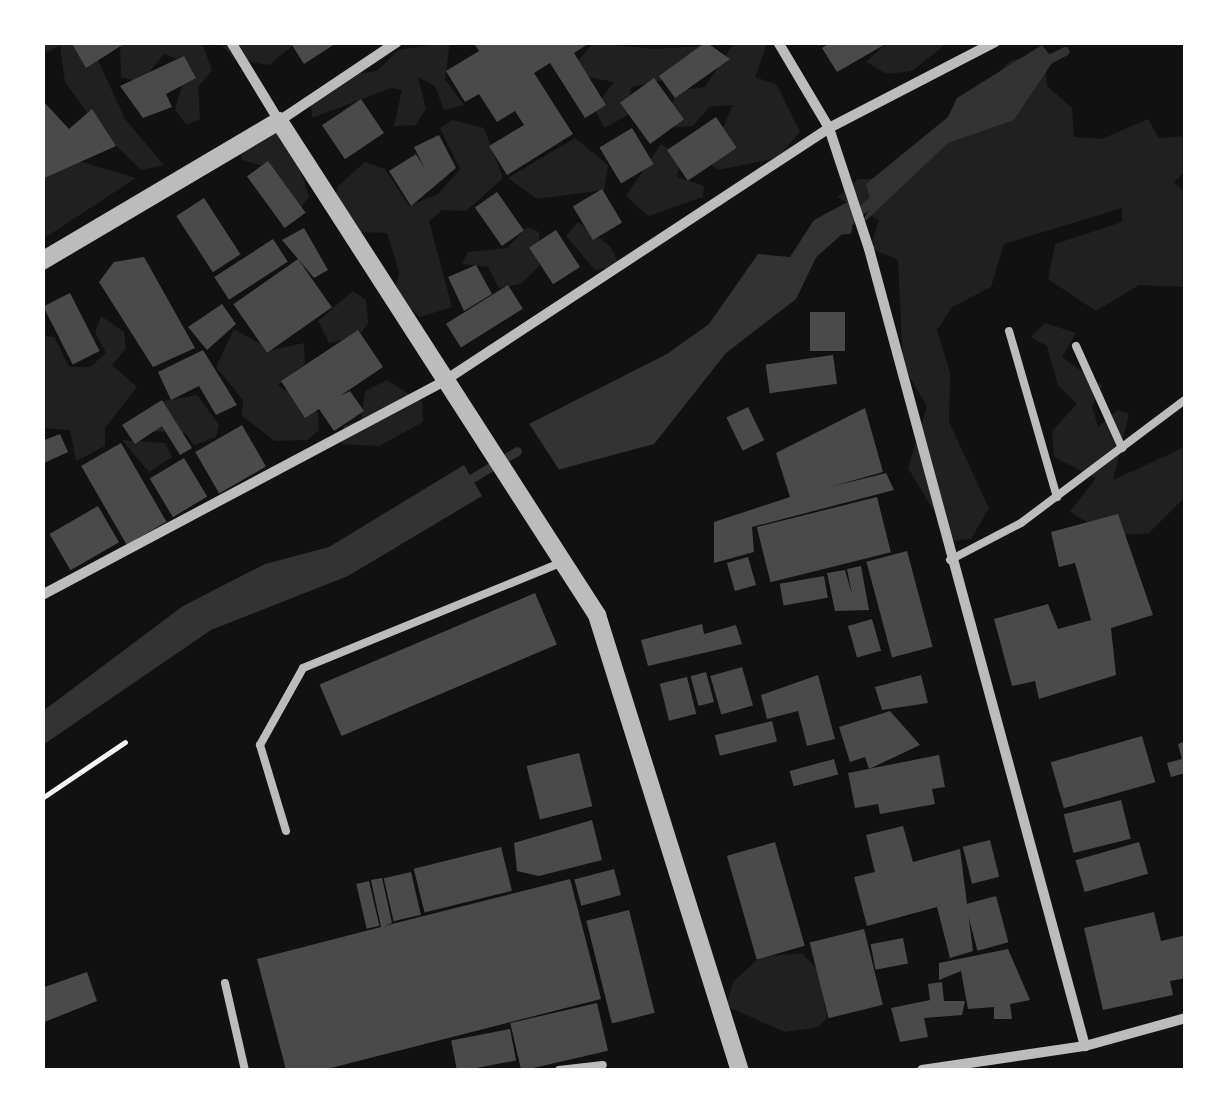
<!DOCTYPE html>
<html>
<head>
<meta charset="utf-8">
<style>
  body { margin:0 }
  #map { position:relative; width:1228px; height:1113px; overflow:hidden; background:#111; font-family:Lato,sans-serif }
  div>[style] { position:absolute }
  .green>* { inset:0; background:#202020 }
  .water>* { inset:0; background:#333 }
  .pier>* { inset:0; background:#111 }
  .stream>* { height:9px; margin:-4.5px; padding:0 4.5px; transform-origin:4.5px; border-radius:4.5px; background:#333 }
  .building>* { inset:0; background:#4a4a4a; transform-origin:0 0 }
  .path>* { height:5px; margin:-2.5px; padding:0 2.5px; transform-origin:2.5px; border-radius:2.5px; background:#f5f5f5 }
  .service>* { height:8px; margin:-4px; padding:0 4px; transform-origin:4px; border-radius:4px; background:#bcbcbc }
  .minor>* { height:10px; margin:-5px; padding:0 5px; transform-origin:5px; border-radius:5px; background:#bcbcbc }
  .tertiary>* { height:18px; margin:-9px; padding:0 9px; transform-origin:9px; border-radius:9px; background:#bcbcbc }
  span { translate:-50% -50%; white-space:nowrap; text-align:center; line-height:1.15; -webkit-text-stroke:8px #fff; paint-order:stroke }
  .frame { position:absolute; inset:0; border:45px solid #fff; pointer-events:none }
</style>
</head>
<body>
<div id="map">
  <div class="green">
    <div style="clip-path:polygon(450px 42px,445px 80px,464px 105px,444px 110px,435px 86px,418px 77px,426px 109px,416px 125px,394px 126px,402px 90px,391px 88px,312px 118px,311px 104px,344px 75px,377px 71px,398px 50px)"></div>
    <div style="clip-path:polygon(43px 43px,80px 43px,98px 60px,125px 119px,164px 165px,141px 170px,98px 128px,65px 82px,60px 46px,43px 54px)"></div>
    <div style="clip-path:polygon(120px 43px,202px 43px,212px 70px,198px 87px,200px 119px,187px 125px,175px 110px,188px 63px,164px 54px,141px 82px,121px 77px)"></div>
    <div style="clip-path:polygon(220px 43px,296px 43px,269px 65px,234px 59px)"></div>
    <div style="clip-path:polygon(593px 43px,655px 49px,704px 46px,660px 81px,631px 87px,628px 115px,604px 128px,594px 108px,614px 82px,582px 76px,578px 61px)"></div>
    <div style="clip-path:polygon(734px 43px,767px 43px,755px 77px,777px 85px,800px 132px,777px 158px,718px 170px,708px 162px,733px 105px,709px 107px,693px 126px,663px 128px,677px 91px,705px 87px)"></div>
    <div style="clip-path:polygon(887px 43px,947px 43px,912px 71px,887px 74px,866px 62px)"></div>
    <div style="clip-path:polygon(1043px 54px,1047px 86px,1072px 108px,1074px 137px,1102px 139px,1148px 119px,1159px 138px,1185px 136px,1185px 171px,1174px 182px,1185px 193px,1185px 287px,1139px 285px,1096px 311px,1048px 279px,1055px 244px,1122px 222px,1122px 208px,1004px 244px,991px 287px,952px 307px,937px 330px,950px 373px,949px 422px,989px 508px,971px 539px,952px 541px,908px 468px,927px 406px,903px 366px,898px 260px,870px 248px,879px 220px,837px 197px,858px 179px,883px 179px,1012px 60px)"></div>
    <div style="clip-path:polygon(452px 120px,484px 128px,503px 178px,466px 211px,442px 210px,429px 221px,452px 307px,420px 317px,395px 294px,399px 272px,387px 233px,357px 232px,335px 204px,337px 187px,365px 162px,385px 169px,409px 206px,438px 194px,460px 169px,440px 128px)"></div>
    <div style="clip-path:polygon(287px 130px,309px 196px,301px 209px,267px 167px,241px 160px,243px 135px)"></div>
    <div style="clip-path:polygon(575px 138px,608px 165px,604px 190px,537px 199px,508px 178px)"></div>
    <div style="clip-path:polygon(661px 144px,681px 158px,677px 177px,704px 186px,703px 197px,648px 216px,626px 196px)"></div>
    <div style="clip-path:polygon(68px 158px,136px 178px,43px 239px,43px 179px)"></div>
    <div style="clip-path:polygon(578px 222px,610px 246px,620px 266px,595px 270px,566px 236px)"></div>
    <div style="clip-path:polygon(527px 227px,539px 232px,539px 266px,521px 284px,499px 288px,488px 267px,462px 264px,468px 252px,507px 248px)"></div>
    <div style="clip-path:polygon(353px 291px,366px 300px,368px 323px,359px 336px,329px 343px,318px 321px)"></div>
    <div style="clip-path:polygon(101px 316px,124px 332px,126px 349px,112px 365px,137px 387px,105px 428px,105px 446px,76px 461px,70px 430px,43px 428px,43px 336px,54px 337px,69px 367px,90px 367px,106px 353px,95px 332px)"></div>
    <div style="clip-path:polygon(1045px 323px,1076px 333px,1062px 357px,1103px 386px,1092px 406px,1098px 427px,1118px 410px,1129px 414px,1113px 480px,1185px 447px,1185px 497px,1149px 533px,1111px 536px,1070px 512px,1096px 478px,1054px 457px,1052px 431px,1077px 404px,1058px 385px,1047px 346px,1031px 337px)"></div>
    <div style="clip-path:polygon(234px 329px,271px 350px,304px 343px,305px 364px,278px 385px,318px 412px,319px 430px,307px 440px,275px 441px,242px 416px,243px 400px,216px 367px)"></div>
    <div style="clip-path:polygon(387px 380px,422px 402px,423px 422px,379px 446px,341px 444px,344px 426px,361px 420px,365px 391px)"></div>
    <div style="clip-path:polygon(197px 395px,219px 425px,216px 437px,194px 445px,185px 433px,147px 431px,158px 402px)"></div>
    <div style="clip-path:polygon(122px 440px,165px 443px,172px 457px,149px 472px)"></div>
    <div style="clip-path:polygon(802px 953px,818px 970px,827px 1018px,818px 1027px,785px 1032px,726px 1006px,733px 982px,760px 957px)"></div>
  </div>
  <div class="water">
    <div style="clip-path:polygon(1042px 45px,1054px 60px,1014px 120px,948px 143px,856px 230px,872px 206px,866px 184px,948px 117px,957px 98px)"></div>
    <div style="clip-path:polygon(857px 197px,851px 234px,827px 235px,796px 299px,726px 353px,654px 444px,546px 473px,515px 431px,667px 354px,709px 324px,758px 254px,790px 257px,814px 220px)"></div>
    <div style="clip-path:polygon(464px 465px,482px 496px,348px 576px,211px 630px,43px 745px,43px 711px,183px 606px,265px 564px,329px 547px)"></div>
  </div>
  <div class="pier">
    <div style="clip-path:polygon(528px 422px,560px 471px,523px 484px,491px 438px)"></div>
  </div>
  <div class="stream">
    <div style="left:1045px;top:61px;width:22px;rotate:-27deg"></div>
    <div style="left:812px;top:254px;width:90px;rotate:-41.8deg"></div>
    <div style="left:462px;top:484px;width:64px;rotate:-31deg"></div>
  </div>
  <div class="building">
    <div style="clip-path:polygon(71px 42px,127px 42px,86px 68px)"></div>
    <div style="clip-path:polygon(290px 42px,338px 42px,304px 64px)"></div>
    <div style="clip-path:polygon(473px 42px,591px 42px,574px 53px,606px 105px,585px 118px,550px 63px,534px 73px,573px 134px,507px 175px,489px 146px,524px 125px,515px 111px,497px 122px,479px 94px,465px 102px,446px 71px,479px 51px)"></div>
    <div style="clip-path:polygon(706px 42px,730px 59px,675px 98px,659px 76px)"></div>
    <div style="clip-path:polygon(831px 42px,889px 42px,837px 72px,822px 48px)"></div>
    <div style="clip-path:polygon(184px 56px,196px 78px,166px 94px,172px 107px,143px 118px,120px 86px)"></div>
    <div style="left:654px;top:78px;width:51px;height:42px;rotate:54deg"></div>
    <div style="left:361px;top:99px;width:41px;height:47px;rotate:56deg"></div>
    <div style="clip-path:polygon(42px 100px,69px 129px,92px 109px,116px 146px,42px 179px)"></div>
    <div style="left:716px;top:117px;width:37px;height:59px;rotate:56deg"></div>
    <div style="left:632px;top:128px;width:42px;height:38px;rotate:59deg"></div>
    <div style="clip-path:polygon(439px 135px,456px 168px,411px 206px,389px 171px,416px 154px,425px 169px,414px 147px)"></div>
    <div style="left:268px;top:161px;width:64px;height:26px;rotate:54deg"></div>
    <div style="left:602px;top:189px;width:39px;height:34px;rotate:59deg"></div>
    <div style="left:497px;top:192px;width:47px;height:27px;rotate:55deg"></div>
    <div style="left:204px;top:198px;width:67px;height:33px;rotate:57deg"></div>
    <div style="clip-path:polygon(304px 228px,328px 270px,314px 278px,282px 240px)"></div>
    <div style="left:556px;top:230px;width:44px;height:32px;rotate:57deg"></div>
    <div style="left:273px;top:239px;width:27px;height:70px;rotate:57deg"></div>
    <div style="clip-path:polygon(144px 257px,195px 348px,153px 367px,99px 282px,114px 262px)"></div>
    <div style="left:298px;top:259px;width:59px;height:79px;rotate:55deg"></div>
    <div style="clip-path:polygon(476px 265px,492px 294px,464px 311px,448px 277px)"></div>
    <div style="left:508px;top:285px;width:28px;height:73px;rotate:58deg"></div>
    <div style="left:70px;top:293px;width:65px;height:30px;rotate:63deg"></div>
    <div style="clip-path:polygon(222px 304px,236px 324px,207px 350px,188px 327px)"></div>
    <div style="left:810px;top:312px;width:35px;height:39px"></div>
    <div style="clip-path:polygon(358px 330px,383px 367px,340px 396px,350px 391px,364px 411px,334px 431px,319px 409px,305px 418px,281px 381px)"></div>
    <div style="clip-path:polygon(203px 350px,237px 405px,216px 415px,199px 386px,171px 400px,158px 372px)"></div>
    <div style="left:833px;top:355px;width:29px;height:68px;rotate:82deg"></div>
    <div style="clip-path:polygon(162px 400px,192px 448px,180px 455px,162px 426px,135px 444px,122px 425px)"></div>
    <div style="left:748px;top:407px;width:37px;height:24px;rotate:64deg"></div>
    <div style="clip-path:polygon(865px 408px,883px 472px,830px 487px,886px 473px,894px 490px,752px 527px,754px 552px,714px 563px,714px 522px,790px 497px,776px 453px)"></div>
    <div style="left:242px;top:425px;width:48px;height:54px;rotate:60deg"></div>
    <div style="clip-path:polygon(60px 434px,68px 452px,42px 464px,42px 441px)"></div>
    <div style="left:121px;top:443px;width:91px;height:46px;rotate:60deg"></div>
    <div style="left:184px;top:458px;width:45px;height:40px;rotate:59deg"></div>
    <div style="left:877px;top:497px;width:57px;height:124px;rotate:76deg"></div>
    <div style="left:98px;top:506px;width:42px;height:56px;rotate:60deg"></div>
    <div style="clip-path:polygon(1118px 514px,1153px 615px,1111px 628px,1116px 675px,1039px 699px,1035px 681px,1012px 686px,994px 619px,1048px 604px,1058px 629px,1091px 620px,1075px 563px,1059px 567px,1051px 532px)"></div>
    <div style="left:907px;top:551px;width:99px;height:42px;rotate:75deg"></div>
    <div style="left:748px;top:557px;width:29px;height:22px;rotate:74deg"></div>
    <div style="clip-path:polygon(861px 566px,869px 610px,835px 611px,827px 573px,845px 570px,852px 595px,847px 569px)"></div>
    <div style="left:824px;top:576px;width:22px;height:45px;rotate:80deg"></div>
    <div style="left:535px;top:593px;width:56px;height:234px;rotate:67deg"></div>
    <div style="left:872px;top:619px;width:33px;height:25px;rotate:74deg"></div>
    <div style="clip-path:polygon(702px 624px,704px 634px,736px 625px,742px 644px,648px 666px,641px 640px)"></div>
    <div style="left:742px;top:667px;width:40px;height:33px;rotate:74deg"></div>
    <div style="left:706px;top:672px;width:31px;height:16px;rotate:75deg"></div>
    <div style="clip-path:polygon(818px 675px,835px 739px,807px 746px,798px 711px,767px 719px,761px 695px)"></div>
    <div style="clip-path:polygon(921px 675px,928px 703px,882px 710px,875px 687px)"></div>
    <div style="left:687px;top:677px;width:38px;height:28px;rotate:76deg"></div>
    <div style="clip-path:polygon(890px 711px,920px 745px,869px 769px,865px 757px,850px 762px,839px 727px)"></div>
    <div style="left:772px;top:721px;width:21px;height:59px;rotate:76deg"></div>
    <div style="left:1142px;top:736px;width:48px;height:95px;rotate:74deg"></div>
    <div style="clip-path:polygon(1186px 741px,1186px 773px,1171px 777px,1167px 763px,1182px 759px,1178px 744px)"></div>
    <div style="left:579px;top:753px;width:55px;height:54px;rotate:76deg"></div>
    <div style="clip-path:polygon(939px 755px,945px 787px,932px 789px,935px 804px,880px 814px,878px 804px,855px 808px,848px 773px)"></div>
    <div style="left:834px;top:759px;width:16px;height:46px;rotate:75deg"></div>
    <div style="left:1121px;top:800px;width:40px;height:59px;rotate:76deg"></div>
    <div style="clip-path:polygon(592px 820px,602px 860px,539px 876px,517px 871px,514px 843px)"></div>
    <div style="clip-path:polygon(903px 826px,913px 862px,960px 849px,973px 951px,950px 958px,937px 907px,867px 926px,854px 877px,875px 872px,866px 835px)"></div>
    <div style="left:990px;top:840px;width:38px;height:28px;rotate:76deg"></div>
    <div style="left:775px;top:842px;width:108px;height:50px;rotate:74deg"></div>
    <div style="left:1139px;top:842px;width:33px;height:66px;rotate:74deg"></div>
    <div style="left:501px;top:847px;width:45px;height:90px;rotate:76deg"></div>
    <div style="left:614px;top:869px;width:27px;height:41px;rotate:75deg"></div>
    <div style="left:411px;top:872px;width:44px;height:28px;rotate:77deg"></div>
    <div style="clip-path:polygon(382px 878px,392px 923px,384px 926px,570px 879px,601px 999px,323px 1070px,286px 1070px,257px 959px,381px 927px,371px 880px)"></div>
    <div style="left:369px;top:881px;width:46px;height:13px;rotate:77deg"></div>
    <div style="left:996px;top:896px;width:48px;height:32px;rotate:75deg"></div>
    <div style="left:629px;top:910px;width:106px;height:44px;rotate:76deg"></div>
    <div style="clip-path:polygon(1154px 912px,1161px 941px,1186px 935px,1186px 978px,1170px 981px,1173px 995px,1103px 1010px,1084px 928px)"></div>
    <div style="left:864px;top:929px;width:78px;height:56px;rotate:76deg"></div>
    <div style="left:903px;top:938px;width:26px;height:33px;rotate:79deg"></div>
    <div style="clip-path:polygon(1008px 949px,1030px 1000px,1010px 1004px,1012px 1019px,994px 1019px,994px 1007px,968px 1009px,961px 971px,939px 980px,939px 963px)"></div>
    <div style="clip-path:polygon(87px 972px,97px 1001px,42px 1023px,42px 988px)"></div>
    <div style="clip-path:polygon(942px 982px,944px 1001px,965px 1001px,962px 1015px,924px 1018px,928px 1037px,900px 1042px,891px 1008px,930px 1000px,928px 984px)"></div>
    <div style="left:597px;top:1003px;width:49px;height:89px;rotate:77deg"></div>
    <div style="left:510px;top:1029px;width:32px;height:60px;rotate:79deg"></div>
  </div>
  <div class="path">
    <div style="left:42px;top:798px;width:100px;rotate:-34deg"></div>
  </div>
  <div class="service">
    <div style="left:1009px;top:331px;width:173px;rotate:73.9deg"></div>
    <div style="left:1076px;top:346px;width:112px;rotate:65.7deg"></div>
    <div style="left:950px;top:560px;width:80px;rotate:-27.5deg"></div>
    <div style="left:1021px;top:523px;width:206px;rotate:-36.9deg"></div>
    <div style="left:286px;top:831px;width:90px;rotate:-106.8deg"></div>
    <div style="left:260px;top:745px;width:88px;rotate:-60.8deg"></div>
    <div style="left:303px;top:668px;width:281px;rotate:-22.2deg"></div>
    <div style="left:225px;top:983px;width:89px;rotate:77.1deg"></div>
    <div style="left:559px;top:1070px;width:44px;rotate:-6.5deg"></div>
  </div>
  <div class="minor">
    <div style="left:231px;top:42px;width:92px;rotate:58.7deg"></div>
    <div style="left:279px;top:121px;width:142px;rotate:-33.8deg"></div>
    <div style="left:778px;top:42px;width:100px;rotate:59.3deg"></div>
    <div style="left:829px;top:128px;width:127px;rotate:71.7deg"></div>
    <div style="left:869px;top:249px;width:826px;rotate:74.84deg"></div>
    <div style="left:42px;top:595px;width:452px;rotate:-28deg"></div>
    <div style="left:441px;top:383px;width:464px;rotate:-33.3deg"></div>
    <div style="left:829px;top:128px;width:187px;rotate:-27.4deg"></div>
    <div style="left:922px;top:1070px;width:165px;rotate:-8.4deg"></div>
    <div style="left:1085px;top:1046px;width:105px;rotate:-15.5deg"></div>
  </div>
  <div class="tertiary">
    <div style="left:42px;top:261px;width:275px;rotate:-30.6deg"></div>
    <div style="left:279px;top:121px;width:588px;rotate:57.23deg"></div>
    <div style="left:597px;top:615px;width:477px;rotate:72.6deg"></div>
  </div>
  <div class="frame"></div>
</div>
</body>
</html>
